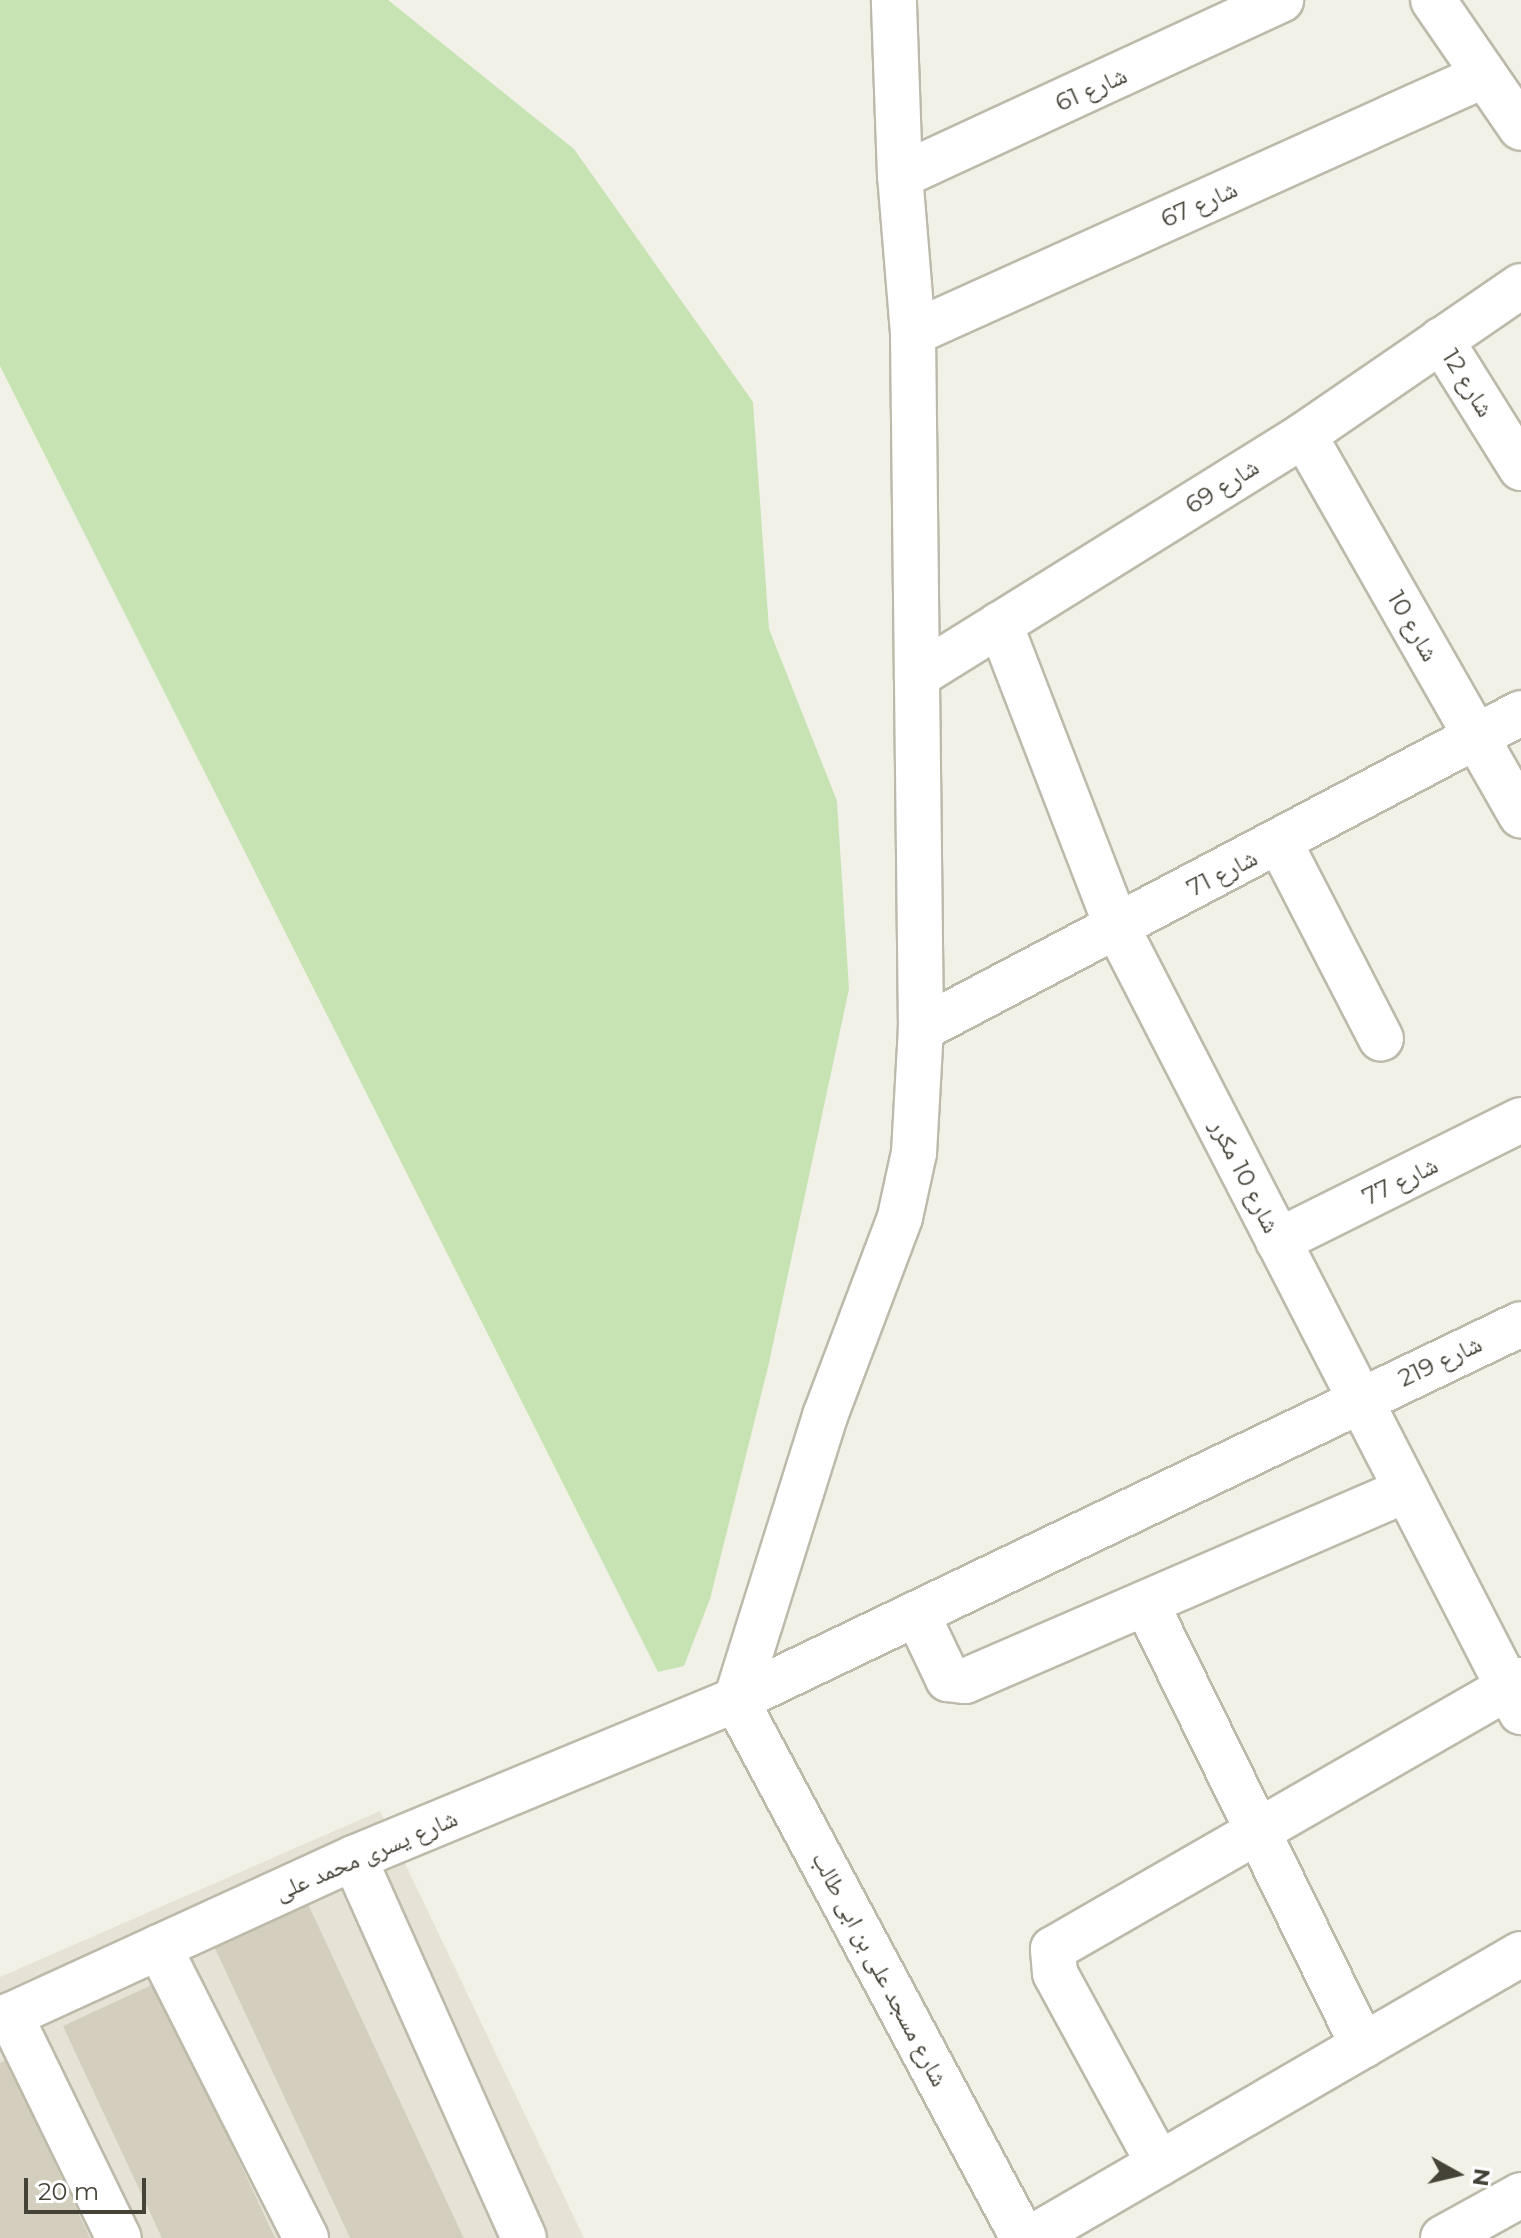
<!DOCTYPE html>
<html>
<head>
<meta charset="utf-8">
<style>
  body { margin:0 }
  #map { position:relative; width:1521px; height:2238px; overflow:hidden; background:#f2f1e8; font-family:Montserrat,"Noto Naskh Arabic",sans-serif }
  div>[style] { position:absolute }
  .residential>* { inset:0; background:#e6e3d6 }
  .green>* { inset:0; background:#c7e3b4 }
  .building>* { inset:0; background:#d3cebe; transform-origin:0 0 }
  .roads { filter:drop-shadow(2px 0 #bdbaab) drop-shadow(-2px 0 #bdbaab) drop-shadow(0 2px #bdbaab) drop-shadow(0 -2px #bdbaab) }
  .minor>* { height:44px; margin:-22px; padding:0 22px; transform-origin:22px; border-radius:22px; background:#fff }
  span { translate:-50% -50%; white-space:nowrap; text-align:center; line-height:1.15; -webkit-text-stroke:7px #fff; paint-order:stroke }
  .street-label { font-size:24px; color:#454237 }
  .north { position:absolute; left:1417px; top:2134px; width:80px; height:80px; -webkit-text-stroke:6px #fff; paint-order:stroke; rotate:98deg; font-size:22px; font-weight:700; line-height:32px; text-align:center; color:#454237 }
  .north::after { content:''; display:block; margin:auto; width:28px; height:36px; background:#454237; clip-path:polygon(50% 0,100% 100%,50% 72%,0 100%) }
  .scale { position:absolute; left:24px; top:2178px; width:122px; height:36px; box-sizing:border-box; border:4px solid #454237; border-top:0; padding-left:10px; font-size:24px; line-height:28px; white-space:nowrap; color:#454237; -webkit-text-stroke:6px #fff; paint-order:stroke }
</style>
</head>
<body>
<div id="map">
  <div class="residential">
    <div style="clip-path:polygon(380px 1811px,584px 2238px,0 2238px,0 1977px)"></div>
  </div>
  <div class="green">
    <div style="clip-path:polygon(0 0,388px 0,574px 149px,753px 402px,769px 629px,837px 801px,849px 989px,769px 1363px,710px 1599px,684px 1666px,658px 1672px,0 366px)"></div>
  </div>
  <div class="building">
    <div style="left:308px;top:1904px;width:369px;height:103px;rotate:65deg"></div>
    <div style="clip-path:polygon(156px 1983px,275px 2238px,162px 2238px,63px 2026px)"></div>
    <div style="clip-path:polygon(6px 2060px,90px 2238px,0 2238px,0 2063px)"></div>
  </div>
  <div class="roads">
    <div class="minor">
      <div style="left:1433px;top:0;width:155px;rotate:55.5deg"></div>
      <div style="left:900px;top:176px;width:420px;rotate:-24.8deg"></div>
      <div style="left:913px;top:333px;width:627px;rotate:-24.28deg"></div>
      <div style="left:1441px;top:340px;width:151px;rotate:58deg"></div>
      <div style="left:1304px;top:435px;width:438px;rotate:60.3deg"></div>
      <div style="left:1000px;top:624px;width:325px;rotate:68.9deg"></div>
      <div style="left:1117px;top:927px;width:883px;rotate:62.77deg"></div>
      <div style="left:917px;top:676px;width:456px;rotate:-31.9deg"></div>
      <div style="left:1304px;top:435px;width:263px;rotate:-34.5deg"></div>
      <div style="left:1280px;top:843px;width:220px;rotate:62.7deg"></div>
      <div style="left:921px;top:1029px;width:678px;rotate:-27.77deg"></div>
      <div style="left:1278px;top:1241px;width:271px;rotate:-26.5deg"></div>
      <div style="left:1146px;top:1603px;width:493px;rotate:63.9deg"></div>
      <div style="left:918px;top:1616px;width:70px;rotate:64.5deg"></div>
      <div style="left:948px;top:1679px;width:17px;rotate:7deg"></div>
      <div style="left:965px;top:1681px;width:481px;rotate:-23.4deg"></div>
      <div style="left:736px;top:1700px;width:298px;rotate:-72.6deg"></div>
      <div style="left:825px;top:1416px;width:213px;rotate:-69.3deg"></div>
      <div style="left:900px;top:1217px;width:66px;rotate:-77.7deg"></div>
      <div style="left:914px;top:1153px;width:124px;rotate:-86.8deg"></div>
      <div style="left:921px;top:1029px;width:696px;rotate:-90.66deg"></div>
      <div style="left:913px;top:333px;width:158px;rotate:-94.7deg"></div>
      <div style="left:900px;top:176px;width:176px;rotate:-92deg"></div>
      <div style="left:736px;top:1700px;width:610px;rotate:61.92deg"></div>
      <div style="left:354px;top:1858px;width:416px;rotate:65.9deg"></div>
      <div style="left:159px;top:1947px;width:326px;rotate:63.2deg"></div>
      <div style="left:10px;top:2015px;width:248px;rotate:64deg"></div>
      <div style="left:0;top:2020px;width:389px;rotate:-24.6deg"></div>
      <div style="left:354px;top:1858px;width:413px;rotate:-22.5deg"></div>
      <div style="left:736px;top:1700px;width:870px;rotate:-25.59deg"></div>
      <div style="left:1159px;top:2164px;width:217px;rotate:-118.6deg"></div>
      <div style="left:1055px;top:1973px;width:24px;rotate:-95deg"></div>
      <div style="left:1053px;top:1949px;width:540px;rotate:-29.89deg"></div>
      <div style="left:1031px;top:2238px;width:566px;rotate:-30.1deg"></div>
      <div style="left:1443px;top:2238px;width:89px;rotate:-28.9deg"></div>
    </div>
  </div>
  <div class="street-label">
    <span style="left:1091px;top:89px;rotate:-24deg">شارع 61</span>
    <span style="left:1199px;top:204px;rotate:-24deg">شارع 67</span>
    <span style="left:1468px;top:383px;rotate:58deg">شارع 12</span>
    <span style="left:1222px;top:486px;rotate:-32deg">شارع 69</span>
    <span style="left:1413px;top:626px;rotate:60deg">شارع 10</span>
    <span style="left:1222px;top:873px;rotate:-27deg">شارع 71</span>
    <span style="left:1245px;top:1176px;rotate:63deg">شارع 10 مكرر</span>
    <span style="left:1400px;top:1181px;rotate:-26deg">شارع 77</span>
    <span style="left:1440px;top:1361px;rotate:-25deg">شارع 219</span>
    <span style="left:366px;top:1855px;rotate:-23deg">شارع يسرى محمد على</span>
    <span style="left:880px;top:1969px;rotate:62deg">شارع مسجد على بن ابى طالب</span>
  </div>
  <div class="north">N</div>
  <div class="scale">20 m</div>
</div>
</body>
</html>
